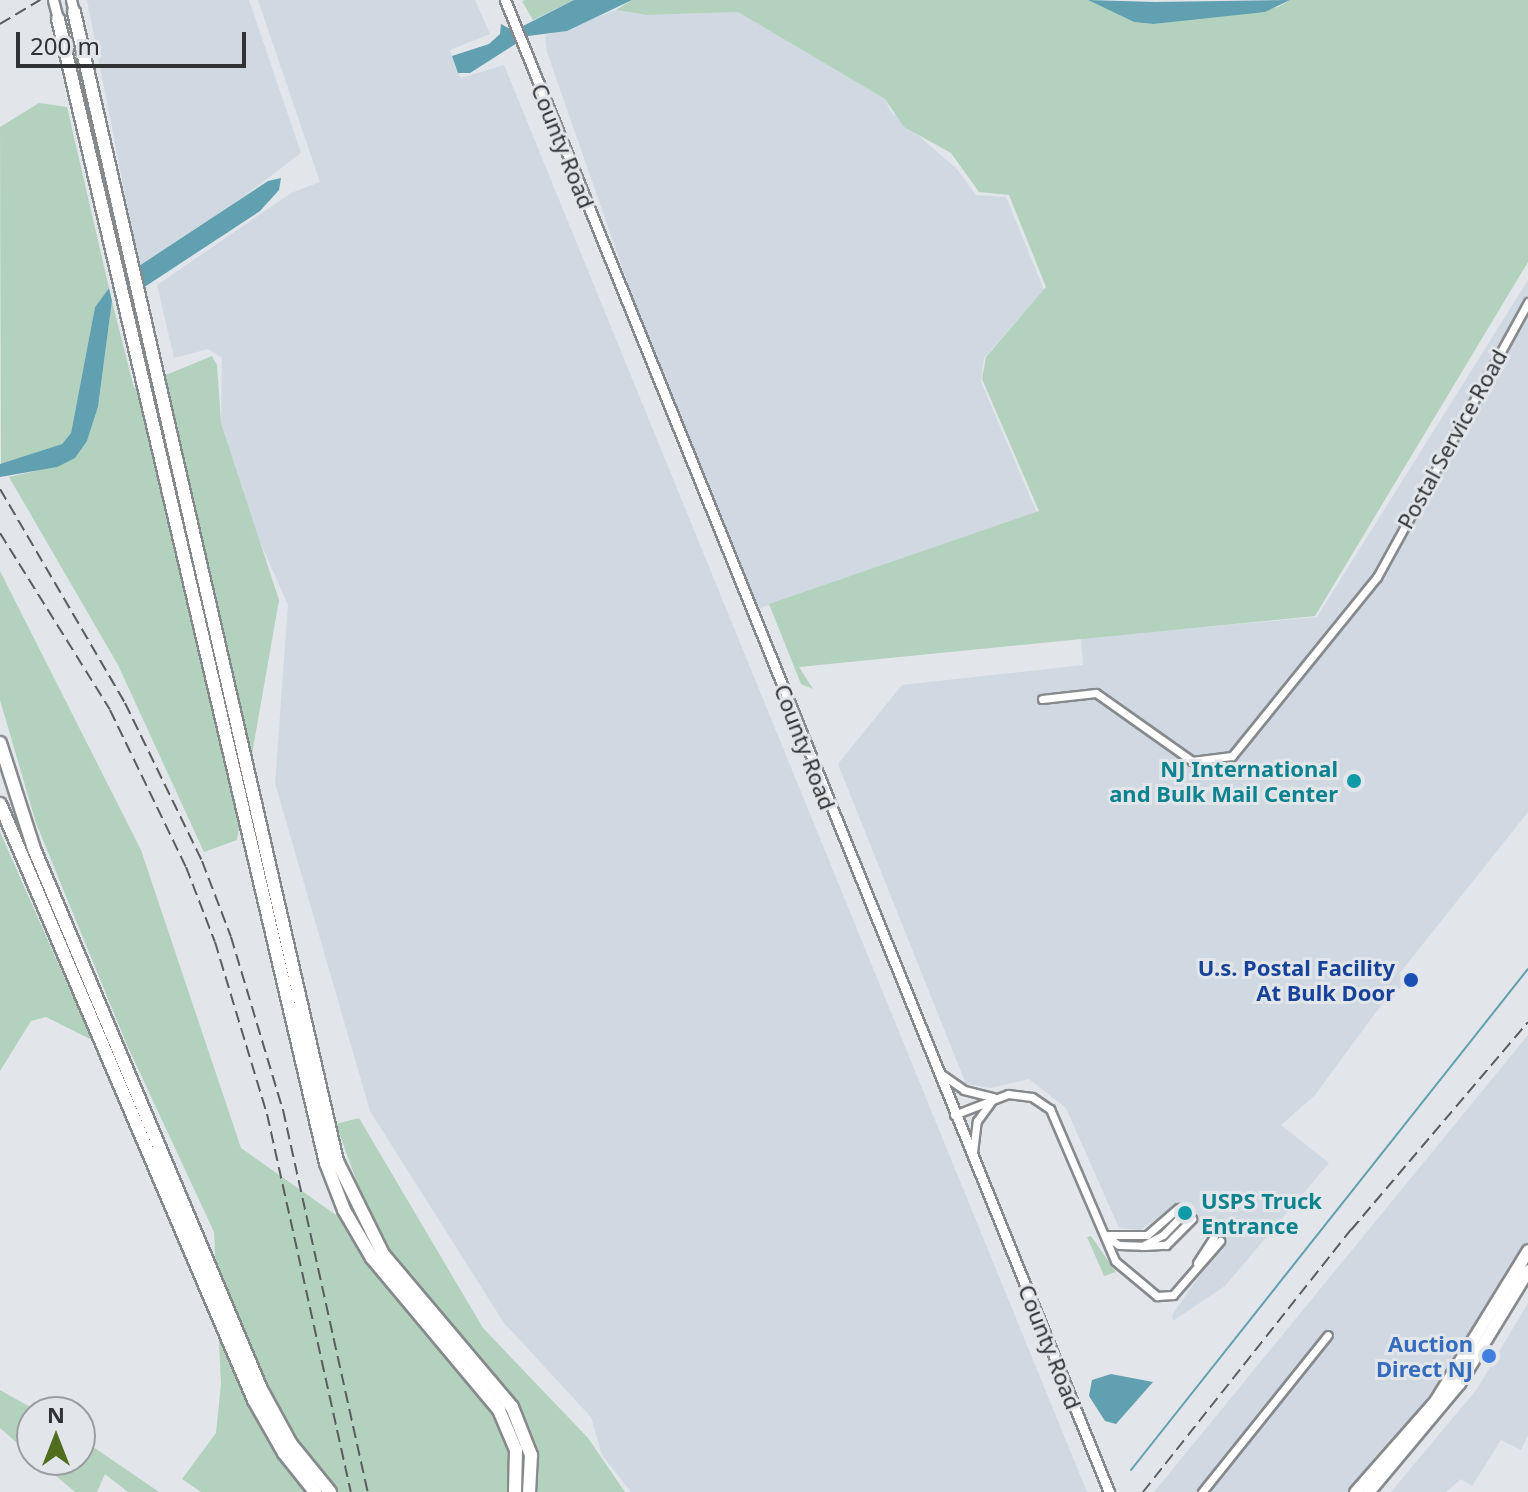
<!DOCTYPE html>
<html>
<head>
<meta charset="utf-8">
<style>
  body { margin:0 }
  #map { position:relative; width:1528px; height:1492px; overflow:hidden; background:#e2e5e9; font-family:"Noto Sans",sans-serif }
  div>[style] { position:absolute }
  .built>* { inset:0; background:#d0d9e1 }
  .green>* { inset:0; background:#b3d2be }
  .water>* { inset:0; background:#61a0b0 }
  .stream>* { height:2px; margin:-1px; padding:0 1px; transform-origin:1px; border-radius:1px; background:#61a0b0 }
  .roads { filter:drop-shadow(2px 0 #878a8d) drop-shadow(-2px 0 #878a8d) drop-shadow(0 2px #878a8d) drop-shadow(0 -2px #878a8d) }
  .minor>* { height:7px; margin:-3.5px; padding:0 3.5px; transform-origin:3.5px; border-radius:3.5px; background:#fff }
  .secondary>* { height:9px; margin:-4.5px; padding:0 4.5px; transform-origin:4.5px; border-radius:4.5px; background:#fff }
  .trunk>* { height:11px; margin:-5.5px; padding:0 5.5px; transform-origin:5.5px; border-radius:5.5px; background:#fff }
  .motorway>* { height:12px; margin:-6px; padding:0 6px; transform-origin:6px; border-radius:6px; background:#fff }
  .rail>* { height:2px; margin-top:-1px; transform-origin:0; background:repeating-linear-gradient(90deg,#5a5c5e 0 12px,transparent 0 18px) }
  .dots>* { width:22px; height:22px; translate:-50% -50%; box-sizing:border-box; border:4px solid #e2e5e9; border-radius:50% }
  span { translate:-50% -50%; white-space:nowrap; text-align:center; line-height:1.15; -webkit-text-stroke:6px #e2e5e9; paint-order:stroke }
  .street-label { font-size:22px; color:#313233 }
  .culture-label { font-size:22px; color:#0d838f; font-weight:700 }
  .right { translate:-100% -50%; text-align:right }
  .left { translate:0 -50%; text-align:left }
  .transit-label { font-size:22px; color:#164399; font-weight:700 }
  .shop-label { font-size:22px; color:#366cbe; font-weight:700 }
  .north { position:absolute; left:16px; top:1396px; width:80px; height:80px; box-sizing:border-box; background:#e2e5e9; border:2px solid #9b9da0; border-radius:50%; rotate:0deg; font-size:22px; font-weight:700; line-height:32px; text-align:center; color:#313233 }
  .north::after { content:''; display:block; margin:auto; width:28px; height:36px; background:#506c1f; clip-path:polygon(50% 0,100% 100%,50% 72%,0 100%) }
  .scale { position:absolute; left:16px; top:32px; width:230px; height:36px; box-sizing:border-box; border:4px solid #313233; border-top:0; padding-left:10px; font-size:24px; line-height:28px; white-space:nowrap; color:#313233; -webkit-text-stroke:6px #e2e5e9; paint-order:stroke }
</style>
</head>
<body>
<div id="map">
  <div class="built">
    <div style="clip-path:polygon(87px 0,249px 0,301px 153px,183px 242px,139px 266px)"></div>
    <div style="clip-path:polygon(258px 0,475px 0,490px 34px,450px 50px,458px 73px,461px 78px,504px 65px,1087px 1492px,631px 1492px,602px 1455px,591px 1417px,504px 1323px,370px 1111px,275px 783px,288px 605px,253px 526px,221px 423px,222px 358px,208px 349px,174px 358px,157px 285px,291px 193px,320px 182px)"></div>
    <div style="clip-path:polygon(616px 10px,647px 15px,738px 12px,885px 99px,890px 111px,957px 169px,976px 195px,1006px 197px,1044px 290px,984px 358px,981px 382px,1037px 513px,755px 610px,651px 350px,547px 52px,545px 36px)"></div>
    <div style="clip-path:polygon(1528px 280px,1528px 812px,1399px 974px,1405px 980px,1392px 1000px,1382px 1004px,1315px 1095px,1281px 1125px,1329px 1163px,1225px 1286px,1173px 1321px,1172px 1315px,1224px 1241px,1177px 1205px,1140px 1230px,1119px 1228px,1066px 1108px,1029px 1079px,990px 1088px,966px 1084px,838px 764px,902px 685px,1083px 665px,1081px 638px,1317px 617px)"></div>
    <div style="clip-path:polygon(1528px 1035px,1528px 1242px,1428px 1401px,1349px 1492px,1154px 1492px)"></div>
    <div style="clip-path:polygon(1528px 1303px,1528px 1435px,1521px 1450px,1501px 1440px,1472px 1486px,1461px 1479px,1446px 1492px,1391px 1492px,1477px 1389px)"></div>
  </div>
  <div class="green">
    <div style="clip-path:polygon(574px 0,533px 20px,522px 1px,525px 0)"></div>
    <div style="clip-path:polygon(632px 0,1088px 0,1134px 22px,1153px 24px,1278px 7px,1290px 0,1528px 0,1528px 262px,1315px 616px,799px 667px,813px 689px,801px 684px,769px 604px,1039px 511px,982px 379px,986px 357px,1046px 287px,1009px 195px,979px 192px,951px 153px,904px 127px,885px 99px,738px 12px,647px 15px,616px 10px)"></div>
    <div style="clip-path:polygon(39px 103px,67px 107px,109px 288px,95px 307px,71px 433px,62px 444px,1px 464px,0 127px)"></div>
    <div style="clip-path:polygon(112px 301px,134px 388px,212px 356px,217px 365px,221px 423px,279px 600px,237px 840px,204px 852px,118px 665px,9px 477px,35px 471px,87px 441px,98px 407px)"></div>
    <div style="clip-path:polygon(0 571px,141px 850px,241px 1148px,336px 1215px,364px 1202px,336px 1124px,359px 1118px,483px 1328px,588px 1438px,625px 1492px,201px 1492px,182px 1479px,216px 1433px,221px 1384px,214px 1232px,127px 1045px,36px 823px,0 700px)"></div>
    <div style="clip-path:polygon(0 832px,92px 1040px,46px 1017px,31px 1021px,0 1071px)"></div>
    <div style="clip-path:polygon(1091px 1236px,1113px 1268px,1116px 1272px,1104px 1276px,1087px 1237px)"></div>
    <div style="clip-path:polygon(0 1390px,39px 1412px,32px 1412px,32px 1456px,0 1428px)"></div>
    <div style="clip-path:polygon(80px 1438px,143px 1481px,159px 1492px,128px 1492px,105px 1474px,97px 1492px,75px 1492px,37px 1460px,80px 1460px)"></div>
  </div>
  <div class="water">
    <div style="clip-path:polygon(574px 0,632px 0,567px 31px,528px 36px,470px 73px,458px 73px,452px 56px,489px 44px,500px 34px,501px 24px,510px 29px,523px 26px)"></div>
    <div style="clip-path:polygon(1088px 0,1155px 2px,1290px 0,1265px 12px,1153px 24px,1134px 22px)"></div>
    <div style="clip-path:polygon(281px 178px,279px 190px,260px 211px,143px 288px,139px 266px,268px 181px)"></div>
    <div style="clip-path:polygon(109px 288px,112px 301px,98px 407px,87px 441px,75px 458px,57px 467px,0 477px,0 464px,62px 444px,71px 433px,95px 307px)"></div>
    <div style="clip-path:polygon(1111px 1374px,1153px 1382px,1116px 1424px,1105px 1421px,1089px 1396px,1092px 1380px)"></div>
  </div>
  <div class="stream">
    <div style="left:1131px;top:1470px;width:639px;rotate:-51.61deg"></div>
  </div>
  <div class="roads">
    <div class="minor">
      <div style="left:1042px;top:699px;width:54px;rotate:-6.3deg"></div>
      <div style="left:1096px;top:693px;width:118px;rotate:35.3deg"></div>
      <div style="left:1192px;top:761px;width:40px;rotate:-7.1deg"></div>
      <div style="left:1232px;top:756px;width:230px;rotate:-51deg"></div>
      <div style="left:1377px;top:577px;width:314px;rotate:-61.2deg"></div>
      <div style="left:940px;top:1073px;width:29px;rotate:35deg"></div>
      <div style="left:964px;top:1090px;width:30px;rotate:14deg"></div>
      <div style="left:954px;top:1115px;width:58px;rotate:-21.3deg"></div>
      <div style="left:1008px;top:1094px;width:24px;rotate:7deg"></div>
      <div style="left:1032px;top:1097px;width:22px;rotate:34deg"></div>
      <div style="left:1050px;top:1109px;width:165px;rotate:66.8deg"></div>
      <div style="left:1115px;top:1261px;width:55px;rotate:39.8deg"></div>
      <div style="left:1157px;top:1296px;width:16px;rotate:-4deg"></div>
      <div style="left:1173px;top:1295px;width:72px;rotate:-49deg"></div>
      <div style="left:973px;top:1152px;width:31px;rotate:-83deg"></div>
      <div style="left:977px;top:1121px;width:24px;rotate:-54deg"></div>
      <div style="left:1108px;top:1235px;width:39px"></div>
      <div style="left:1147px;top:1235px;width:41px;rotate:-41.1deg"></div>
      <div style="left:1107px;top:1237px;width:14px;rotate:34deg"></div>
      <div style="left:1119px;top:1245px;width:23px;rotate:2deg"></div>
      <div style="left:1142px;top:1246px;width:24px;rotate:-28deg"></div>
      <div style="left:1163px;top:1235px;width:30px;rotate:-46deg"></div>
      <div style="left:1144px;top:1246px;width:22px;rotate:-3deg"></div>
      <div style="left:1166px;top:1245px;width:37px;rotate:-45deg"></div>
      <div style="left:1197px;top:1263px;width:31px;rotate:-57deg"></div>
      <div style="left:1202px;top:1492px;width:201px;rotate:-51.3deg"></div>
    </div>
    <div class="secondary">
      <div style="left:53px;top:0;width:20px;rotate:75deg"></div>
      <div style="left:71px;top:0;width:12px;rotate:76deg"></div>
      <div style="left:505px;top:0;width:1610px;rotate:67.96deg"></div>
    </div>
    <div class="trunk">
      <div style="left:1355px;top:1492px;width:121px;rotate:-48.7deg"></div>
      <div style="left:1435px;top:1401px;width:177px;rotate:-58.4deg"></div>
      <div style="left:1368px;top:1492px;width:142px;rotate:-50.1deg"></div>
      <div style="left:1459px;top:1383px;width:132px;rotate:-58.6deg"></div>
    </div>
    <div class="motorway">
      <div style="left:74px;top:12px;width:1179px;rotate:77.11deg"></div>
      <div style="left:337px;top:1161px;width:104px;rotate:63.7deg"></div>
      <div style="left:383px;top:1254px;width:200px;rotate:49.9deg"></div>
      <div style="left:512px;top:1407px;width:52px;rotate:68.4deg"></div>
      <div style="left:531px;top:1455px;width:37px;rotate:93deg"></div>
      <div style="left:58px;top:19px;width:1175px;rotate:76.82deg"></div>
      <div style="left:326px;top:1163px;width:50px;rotate:69deg"></div>
      <div style="left:344px;top:1210px;width:56px;rotate:59.7deg"></div>
      <div style="left:372px;top:1258px;width:198px;rotate:50.1deg"></div>
      <div style="left:499px;top:1410px;width:43px;rotate:67deg"></div>
      <div style="left:516px;top:1450px;width:42px;rotate:91.4deg"></div>
      <div style="left:0;top:743px;width:111px;rotate:72.2deg"></div>
      <div style="left:34px;top:849px;width:586px;rotate:67.2deg"></div>
      <div style="left:261px;top:1389px;width:63px;rotate:61.4deg"></div>
      <div style="left:291px;top:1444px;width:62px;rotate:50.9deg"></div>
      <div style="left:0;top:804px;width:648px;rotate:66.92deg"></div>
      <div style="left:254px;top:1400px;width:61px;rotate:60.5deg"></div>
      <div style="left:284px;top:1453px;width:50px;rotate:51.5deg"></div>
    </div>
  </div>
  <div class="rail">
    <div style="left:0;top:24px;width:47px;rotate:-31deg"></div>
    <div style="left:0;top:489px;width:248px;rotate:59.7deg"></div>
    <div style="left:125px;top:703px;width:176px;rotate:64deg"></div>
    <div style="left:202px;top:861px;width:81px;rotate:69.1deg"></div>
    <div style="left:231px;top:937px;width:181px;rotate:73.3deg"></div>
    <div style="left:283px;top:1110px;width:391px;rotate:77.5deg"></div>
    <div style="left:0;top:533px;width:208px;rotate:58.1deg"></div>
    <div style="left:110px;top:710px;width:174px;rotate:64.2deg"></div>
    <div style="left:186px;top:867px;width:80px;rotate:68.9deg"></div>
    <div style="left:215px;top:942px;width:180px;rotate:73.2deg"></div>
    <div style="left:267px;top:1114px;width:387px;rotate:77.5deg"></div>
    <div style="left:1143px;top:1492px;width:335px;rotate:-51.6deg"></div>
    <div style="left:1351px;top:1230px;width:273px;rotate:-49.6deg"></div>
  </div>
  <div class="dots">
    <div style="left:1354px;top:781px;background:#0f9aa8"></div>
    <div style="left:1411px;top:980px;background:#1a4fb4"></div>
    <div style="left:1185px;top:1213px;background:#0f9aa8"></div>
    <div style="left:1489px;top:1356px;background:#3f7fe0"></div>
  </div>
  <div class="street-label">
    <span style="left:563px;top:146px;rotate:68deg">County Road</span>
    <span style="left:1452px;top:439px;rotate:-61deg">Postal Service Road</span>
    <span style="left:805px;top:747px;rotate:69deg">County Road</span>
    <span style="left:1050px;top:1347px;rotate:68deg">County Road</span>
  </div>
  <div class="culture-label">
    <span class="right" style="left:1338px;top:781px">NJ International<br>and Bulk Mail Center</span>
    <span class="left" style="left:1201px;top:1213px">USPS Truck<br>Entrance</span>
  </div>
  <div class="transit-label">
    <span class="right" style="left:1395px;top:980px">U.s. Postal Facility<br>At Bulk Door</span>
  </div>
  <div class="shop-label">
    <span class="right" style="left:1473px;top:1356px">Auction<br>Direct NJ</span>
  </div>
  <div class="north">N</div>
  <div class="scale">200 m</div>
</div>
</body>
</html>
